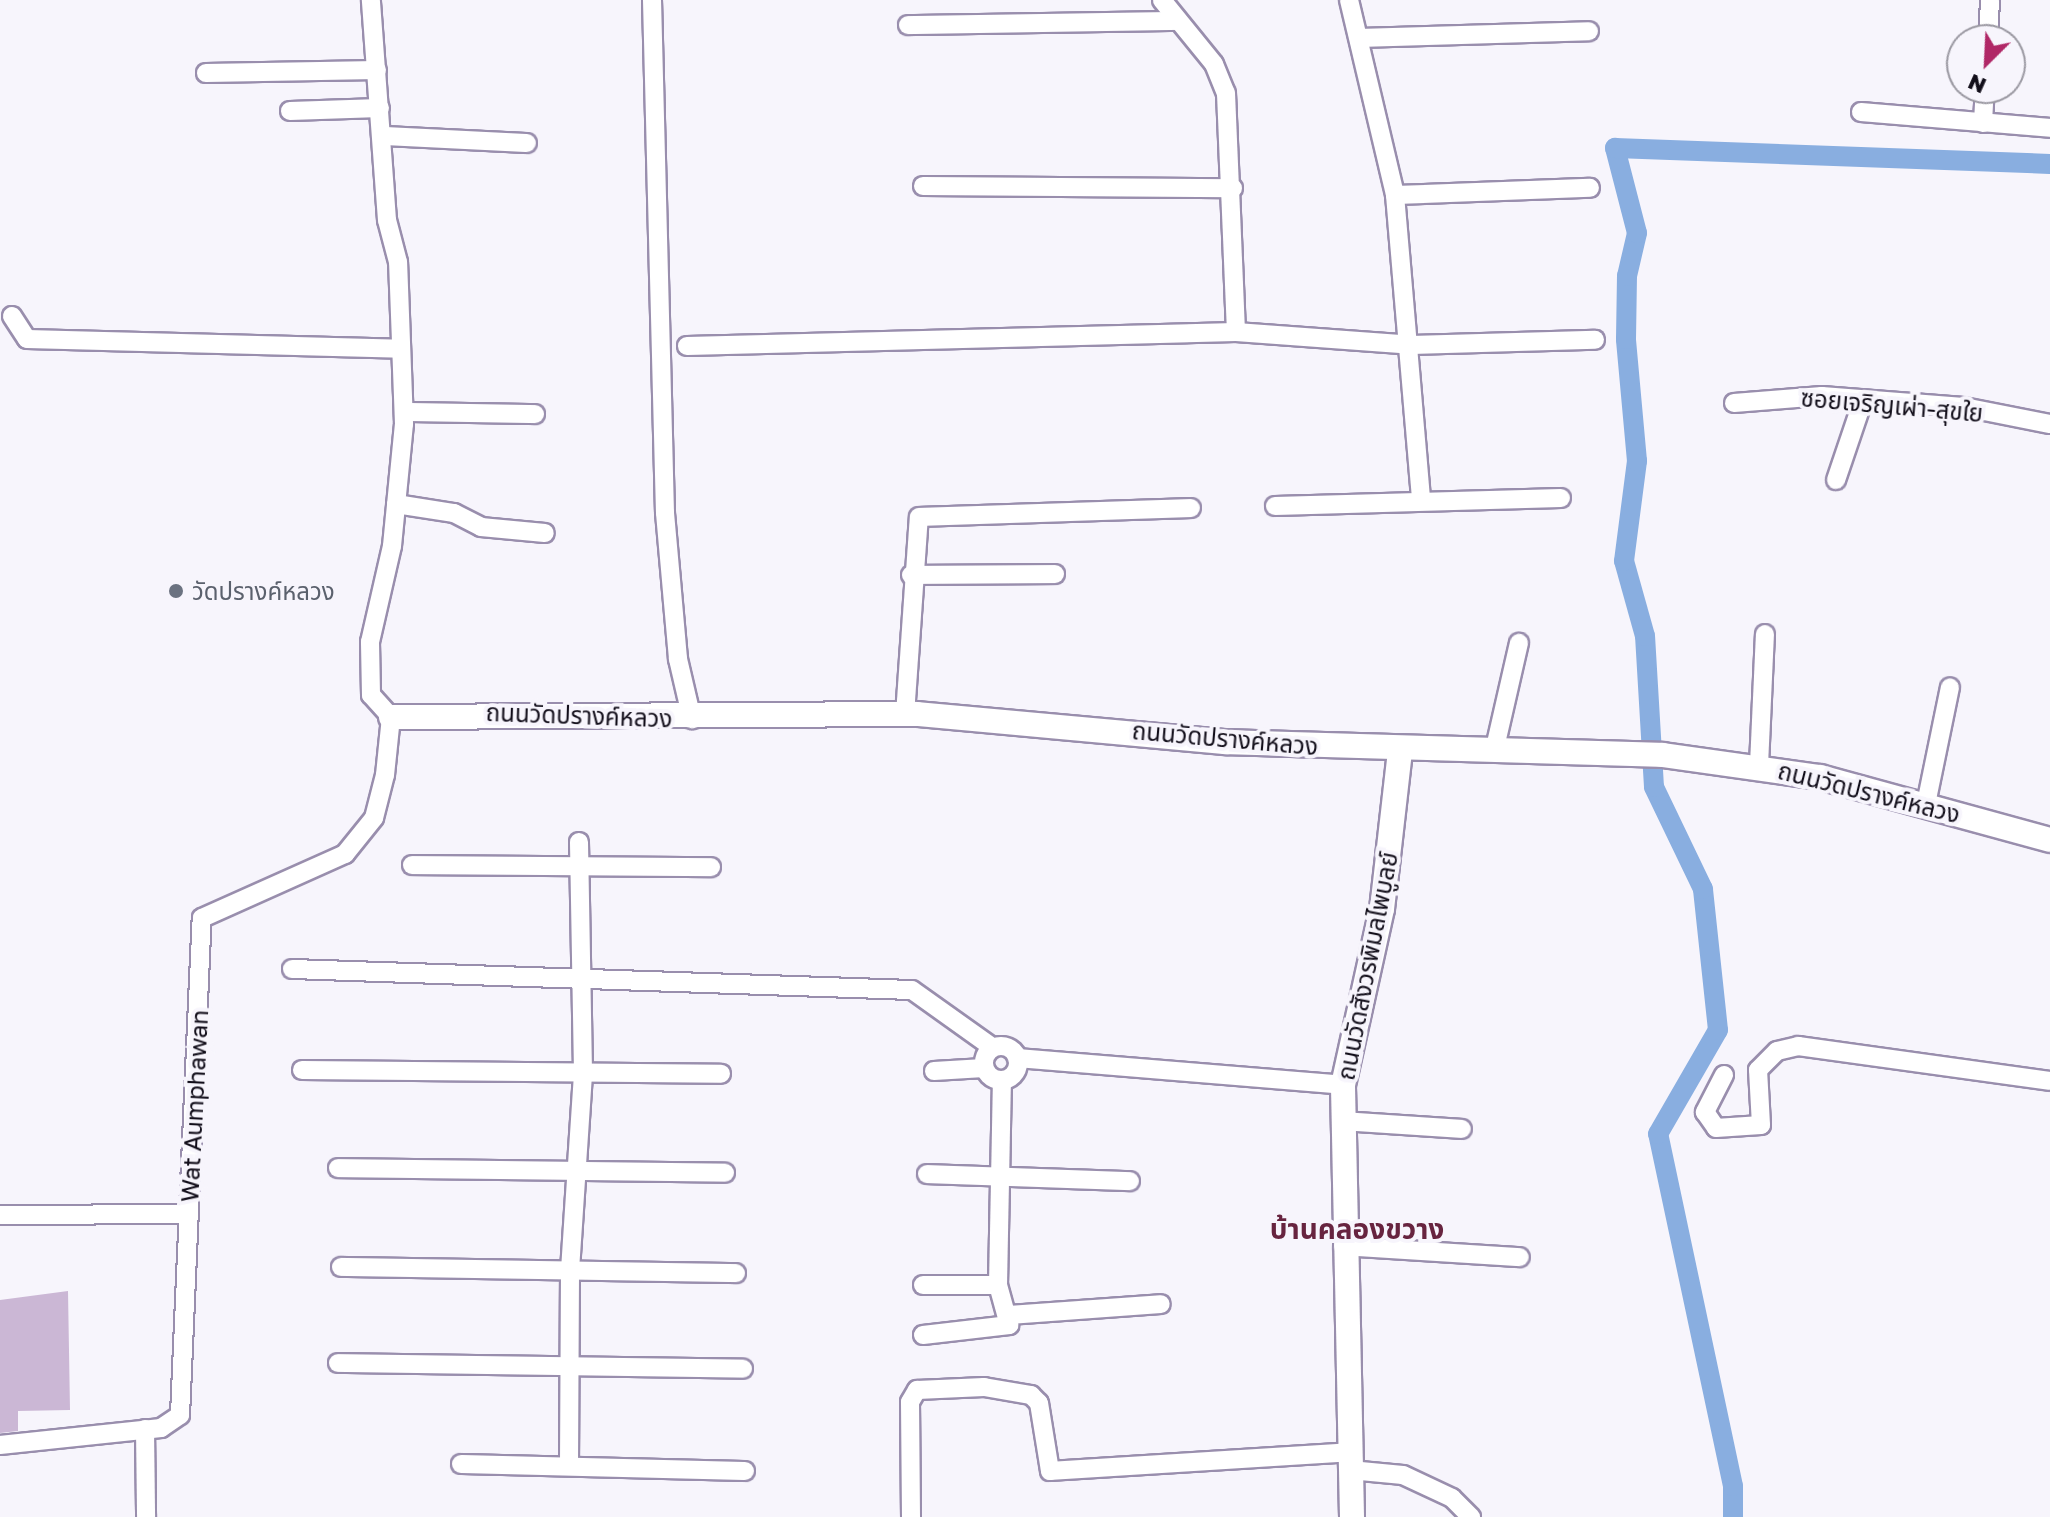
<!DOCTYPE html>
<html>
<head>
<meta charset="utf-8">
<style>
  body { margin:0 }
  #map { position:relative; width:2050px; height:1517px; overflow:hidden; background:#f7f5fc; font-family:"Golos Text","Noto Sans Thai",sans-serif }
  div>[style] { position:absolute }
  .canal>* { height:20px; margin:-10px; padding:0 10px; transform-origin:10px; border-radius:10px; background:#89aee0 }
  .building>* { inset:0; background:#cbb7d5 }
  .roads { filter:drop-shadow(2px 0 #998ead) drop-shadow(-2px 0 #998ead) drop-shadow(0 2px #998ead) drop-shadow(0 -2px #998ead) }
  .minor>* { height:18px; margin:-9px; padding:0 9px; transform-origin:9px; border-radius:9px; background:#fff }
  .minor>.ring { margin:-9px; padding:0; box-sizing:content-box; background:none; border:18px solid #fff; border-radius:50% }
  .tertiary>* { height:24px; margin:-12px; padding:0 12px; transform-origin:12px; border-radius:12px; background:#fff }
  .dots>* { width:22px; height:22px; translate:-50% -50%; box-sizing:border-box; border:4px solid #f7f5fc; border-radius:50% }
  span { translate:-50% -50%; white-space:nowrap; text-align:center; line-height:1.15; -webkit-text-stroke:8px #f7f5fc; paint-order:stroke }
  .street-label { font-size:24px; color:#120e1a }
  .worship-label { font-size:24px; color:#5b616d }
  .left { translate:0 -50%; text-align:left }
  .quarter-label { font-size:28px; color:#67243f; font-weight:700 }
  .north { position:absolute; left:1946px; top:24px; width:80px; height:80px; box-sizing:border-box; background:#f7f5fc; border:2px solid #9b99a2; border-radius:50%; rotate:204deg; font-size:22px; font-weight:700; line-height:32px; text-align:center; color:#120e1a }
  .north::after { content:''; display:block; margin:auto; width:28px; height:36px; background:#b02766; clip-path:polygon(50% 0,100% 100%,50% 72%,0 100%) }
</style>
</head>
<body>
<div id="map">
  <div class="canal">
    <div style="left:1733px;top:1517px;width:31px;rotate:-90deg"></div>
    <div style="left:1733px;top:1486px;width:360px;rotate:-102deg"></div>
    <div style="left:1658px;top:1134px;width:120px;rotate:-60deg"></div>
    <div style="left:1718px;top:1030px;width:142px;rotate:-96.1deg"></div>
    <div style="left:1703px;top:889px;width:113px;rotate:-115.7deg"></div>
    <div style="left:1654px;top:787px;width:151px;rotate:-93.4deg"></div>
    <div style="left:1645px;top:636px;width:78px;rotate:-105.6deg"></div>
    <div style="left:1624px;top:561px;width:101px;rotate:-82.6deg"></div>
    <div style="left:1637px;top:461px;width:122px;rotate:-95.2deg"></div>
    <div style="left:1626px;top:339px;width:63px;rotate:-89.1deg"></div>
    <div style="left:1627px;top:276px;width:44px;rotate:-76.9deg"></div>
    <div style="left:1637px;top:233px;width:88px;rotate:-104.5deg"></div>
    <div style="left:1615px;top:148px;width:435px;rotate:2.1deg"></div>
  </div>
  <div class="building">
    <div style="clip-path:polygon(68px 1291px,70px 1410px,18px 1411px,18px 1431px,0 1433px,0 1300px)"></div>
  </div>
  <div class="roads">
    <div class="minor">
      <div style="left:652px;top:0;width:513px;rotate:88.55deg"></div>
      <div style="left:665px;top:513px;width:147px;rotate:84.9deg"></div>
      <div style="left:678px;top:659px;width:62px;rotate:76.9deg"></div>
      <div style="left:1162px;top:0;width:82px;rotate:50.9deg"></div>
      <div style="left:1214px;top:64px;width:31px;rotate:68deg"></div>
      <div style="left:1226px;top:93px;width:239px;rotate:87.6deg"></div>
      <div style="left:1349px;top:0;width:200px;rotate:76.7deg"></div>
      <div style="left:1395px;top:195px;width:307px;rotate:85.1deg"></div>
      <div style="left:908px;top:25px;width:269px;rotate:-0.9deg"></div>
      <div style="left:1359px;top:38px;width:230px;rotate:-1.7deg"></div>
      <div style="left:1988px;top:40px;width:40px;rotate:-87.1deg"></div>
      <div style="left:206px;top:73px;width:171px;rotate:-1deg"></div>
      <div style="left:290px;top:111px;width:90px;rotate:-1.9deg"></div>
      <div style="left:1861px;top:112px;width:190px;rotate:4.8deg"></div>
      <div style="left:1983px;top:123px;width:35px;rotate:-87deg"></div>
      <div style="left:384px;top:136px;width:143px;rotate:2.8deg"></div>
      <div style="left:923px;top:186px;width:310px;rotate:0.4deg"></div>
      <div style="left:1395px;top:195px;width:195px;rotate:-2.1deg"></div>
      <div style="left:12px;top:316px;width:27px;rotate:57deg"></div>
      <div style="left:27px;top:339px;width:374px;rotate:1.5deg"></div>
      <div style="left:687px;top:346px;width:549px;rotate:-1.46deg"></div>
      <div style="left:1236px;top:332px;width:175px;rotate:4.2deg"></div>
      <div style="left:1411px;top:345px;width:184px;rotate:-1.6deg"></div>
      <div style="left:1734px;top:403px;width:88px;rotate:-4.5deg"></div>
      <div style="left:1822px;top:396px;width:142px;rotate:4.4deg"></div>
      <div style="left:1964px;top:407px;width:88px;rotate:11.2deg"></div>
      <div style="left:404px;top:412px;width:131px;rotate:0.9deg"></div>
      <div style="left:1836px;top:480px;width:81px;rotate:-71.3deg"></div>
      <div style="left:396px;top:504px;width:59px;rotate:8.8deg"></div>
      <div style="left:454px;top:513px;width:30px;rotate:27deg"></div>
      <div style="left:481px;top:527px;width:64px;rotate:5.4deg"></div>
      <div style="left:1275px;top:506px;width:286px;rotate:-1.6deg"></div>
      <div style="left:911px;top:575px;width:144px;rotate:-0.4deg"></div>
      <div style="left:905px;top:715px;width:198px;rotate:-86deg"></div>
      <div style="left:919px;top:517px;width:272px;rotate:-1.9deg"></div>
      <div style="left:1494px;top:752px;width:112px;rotate:-77.1deg"></div>
      <div style="left:1759px;top:765px;width:131px;rotate:-87.4deg"></div>
      <div style="left:1926px;top:804px;width:119px;rotate:-78.4deg"></div>
      <div style="left:412px;top:865px;width:299px;rotate:0.4deg"></div>
      <div style="left:292px;top:969px;width:620px;rotate:1.94deg"></div>
      <div style="left:912px;top:990px;width:98px;rotate:35.5deg"></div>
      <div class="ring" style="left:984px;top:1046px;width:16px;height:16px"></div>
      <div style="left:1017px;top:1058px;width:327px;rotate:4.7deg"></div>
      <div style="left:302px;top:1070px;width:419px;rotate:0.5deg"></div>
      <div style="left:934px;top:1071px;width:50px;rotate:-3.4deg"></div>
      <div style="left:1724px;top:1075px;width:42px;rotate:117.2deg"></div>
      <div style="left:1705px;top:1112px;width:19px;rotate:55deg"></div>
      <div style="left:1716px;top:1128px;width:45px;rotate:-3.8deg"></div>
      <div style="left:1761px;top:1125px;width:55px;rotate:-93.1deg"></div>
      <div style="left:1758px;top:1070px;width:27px;rotate:-45deg"></div>
      <div style="left:1777px;top:1051px;width:22px;rotate:-13deg"></div>
      <div style="left:1798px;top:1046px;width:254px;rotate:7.9deg"></div>
      <div style="left:1343px;top:1121px;width:119px;rotate:3.8deg"></div>
      <div style="left:338px;top:1168px;width:387px;rotate:0.7deg"></div>
      <div style="left:927px;top:1174px;width:203px;rotate:2deg"></div>
      <div style="left:0;top:1215px;width:189px;rotate:-0.3deg"></div>
      <div style="left:1343px;top:1246px;width:177px;rotate:3.6deg"></div>
      <div style="left:341px;top:1267px;width:395px;rotate:0.9deg"></div>
      <div style="left:923px;top:1285px;width:75px"></div>
      <div style="left:1009px;top:1315px;width:152px;rotate:-4.1deg"></div>
      <div style="left:923px;top:1335px;width:87px;rotate:-6.6deg"></div>
      <div style="left:1009px;top:1325px;width:41px;rotate:-105.4deg"></div>
      <div style="left:998px;top:1285px;width:205px;rotate:-88.9deg"></div>
      <div style="left:338px;top:1363px;width:405px;rotate:0.8deg"></div>
      <div style="left:145px;top:1429px;width:88px;rotate:89.3deg"></div>
      <div style="left:0;top:1445px;width:162px;rotate:-6deg"></div>
      <div style="left:161px;top:1428px;width:23px;rotate:-34deg"></div>
      <div style="left:180px;top:1415px;width:497px;rotate:-87.5deg"></div>
      <div style="left:202px;top:918px;width:157px;rotate:-24.1deg"></div>
      <div style="left:345px;top:854px;width:46px;rotate:-51.1deg"></div>
      <div style="left:374px;top:818px;width:44px;rotate:-75.7deg"></div>
      <div style="left:385px;top:775px;width:58px;rotate:-84.1deg"></div>
      <div style="left:391px;top:717px;width:30px;rotate:-132deg"></div>
      <div style="left:371px;top:695px;width:53px;rotate:-91.1deg"></div>
      <div style="left:370px;top:642px;width:98px;rotate:-77.1deg"></div>
      <div style="left:392px;top:546px;width:123px;rotate:-84.4deg"></div>
      <div style="left:404px;top:424px;width:162px;rotate:-92.1deg"></div>
      <div style="left:398px;top:262px;width:43px;rotate:-104.7deg"></div>
      <div style="left:387px;top:220px;width:221px;rotate:-94.2deg"></div>
      <div style="left:461px;top:1464px;width:284px;rotate:1.4deg"></div>
      <div style="left:569px;top:1464px;width:194px;rotate:-89.7deg"></div>
      <div style="left:570px;top:1270px;width:198px;rotate:-86.2deg"></div>
      <div style="left:583px;top:1072px;width:230px;rotate:-91deg"></div>
      <div style="left:1350px;top:1470px;width:53px;rotate:5.4deg"></div>
      <div style="left:1403px;top:1475px;width:54px;rotate:25.1deg"></div>
      <div style="left:1452px;top:1498px;width:27px;rotate:45deg"></div>
      <div style="left:911px;top:1517px;width:115px;rotate:-90.5deg"></div>
      <div style="left:910px;top:1402px;width:14px;rotate:-60deg"></div>
      <div style="left:917px;top:1390px;width:67px;rotate:-2.6deg"></div>
      <div style="left:984px;top:1387px;width:48px;rotate:9.7deg"></div>
      <div style="left:1031px;top:1395px;width:11px;rotate:45deg"></div>
      <div style="left:1039px;top:1403px;width:69px;rotate:80.8deg"></div>
      <div style="left:1050px;top:1471px;width:299px;rotate:-3.6deg"></div>
    </div>
    <div class="tertiary">
      <div style="left:391px;top:717px;width:526px;rotate:-0.33deg"></div>
      <div style="left:917px;top:714px;width:310px;rotate:5.2deg"></div>
      <div style="left:1226px;top:742px;width:437px;rotate:1.7deg"></div>
      <div style="left:1663px;top:755px;width:159px;rotate:8deg"></div>
      <div style="left:1820px;top:777px;width:238px;rotate:15.3deg"></div>
      <div style="left:1352px;top:1517px;width:432px;rotate:-91.2deg"></div>
      <div style="left:1343px;top:1085px;width:180px;rotate:-77.5deg"></div>
      <div style="left:1382px;top:909px;width:159px;rotate:-83.5deg"></div>
    </div>
  </div>
  <div class="dots">
    <div style="left:176px;top:591px;background:#6b7280"></div>
  </div>
  <div class="street-label">
    <span style="left:1892px;top:405px;rotate:5deg">ซอยเจริญเผ่า-สุขใย</span>
    <span style="left:579px;top:715px;rotate:2deg">ถนนวัดปรางค์หลวง</span>
    <span style="left:1225px;top:738px;rotate:5deg">ถนนวัดปรางค์หลวง</span>
    <span style="left:1869px;top:792px;rotate:14deg">ถนนวัดปรางค์หลวง</span>
    <span style="left:1367px;top:966px;rotate:-79deg">ถนนวัดสังวรพิมลไพบูลย์</span>
    <span style="left:194px;top:1106px;rotate:-87deg">Wat Aumphawan</span>
  </div>
  <div class="worship-label">
    <span class="left" style="left:192px;top:591px">วัดปรางค์หลวง</span>
  </div>
  <div class="quarter-label">
    <span style="left:1357px;top:1229px">บ้านคลองขวาง</span>
  </div>
  <div class="north">N</div>
</div>
</body>
</html>
